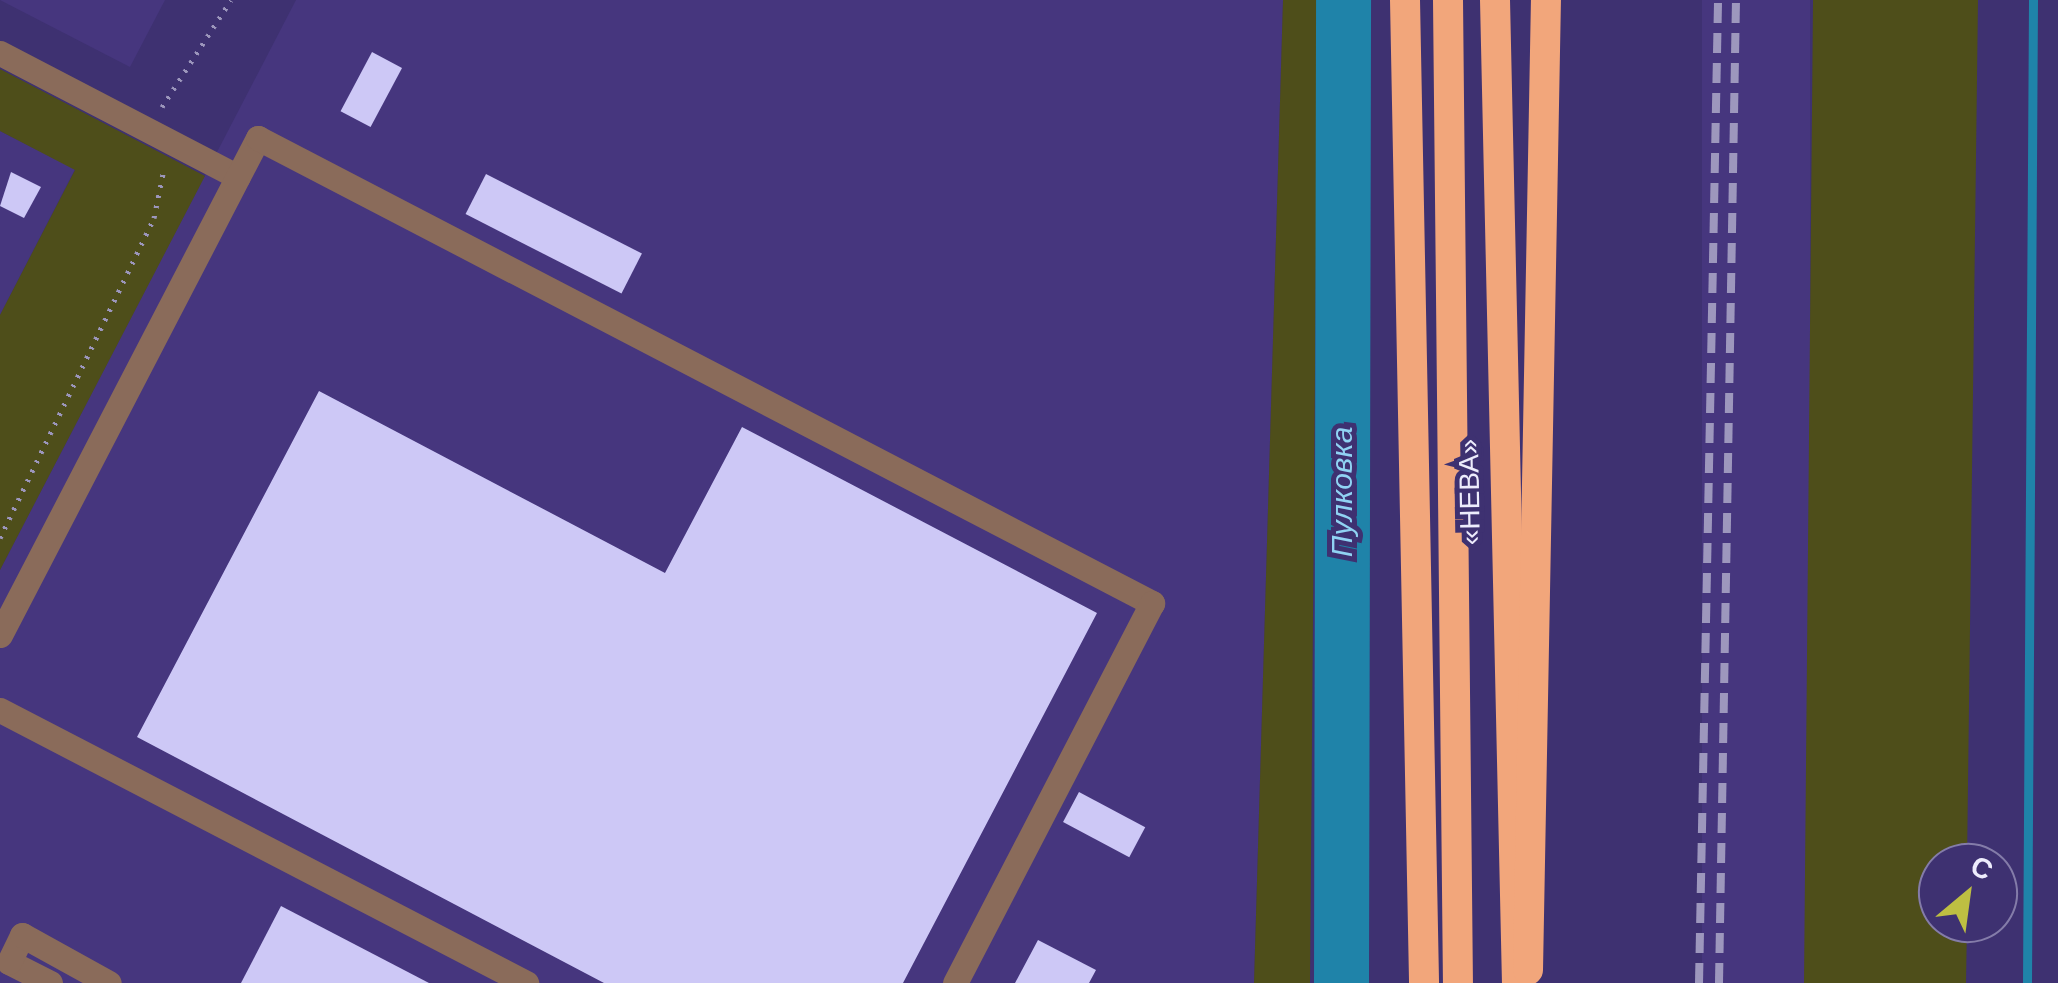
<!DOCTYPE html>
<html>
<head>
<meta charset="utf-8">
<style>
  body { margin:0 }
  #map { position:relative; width:2058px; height:983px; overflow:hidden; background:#3e3171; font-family:Arial,sans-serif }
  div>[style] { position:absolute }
  .built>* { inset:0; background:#46367e; transform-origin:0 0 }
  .green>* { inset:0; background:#4e4e1a }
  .stream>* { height:9px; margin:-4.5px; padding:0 4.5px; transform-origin:4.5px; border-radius:4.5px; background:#1f83a9 }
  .river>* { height:55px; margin:-27.5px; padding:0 27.5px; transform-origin:27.5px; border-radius:27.5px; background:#1f83a9 }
  .building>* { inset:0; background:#cdc8f6; transform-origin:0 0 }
  .path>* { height:5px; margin-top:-2.5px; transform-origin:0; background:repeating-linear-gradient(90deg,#9c96bc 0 2.5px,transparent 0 10.5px) }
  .minor>* { height:25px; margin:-12.5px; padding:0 12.5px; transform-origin:12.5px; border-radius:12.5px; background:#8a6b5a }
  .highway>* { height:30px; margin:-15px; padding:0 15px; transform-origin:15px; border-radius:15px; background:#f2a67b }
  .rail>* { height:8px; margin-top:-4px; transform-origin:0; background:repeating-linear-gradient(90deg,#9d97bd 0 20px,transparent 0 30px) }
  span { translate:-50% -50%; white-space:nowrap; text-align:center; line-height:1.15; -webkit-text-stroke:10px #3e3171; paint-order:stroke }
  .street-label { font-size:28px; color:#edecfc }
  .water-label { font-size:30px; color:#90d3f3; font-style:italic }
  .north { position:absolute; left:1918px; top:843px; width:100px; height:100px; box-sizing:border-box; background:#3e3171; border:2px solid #847ca9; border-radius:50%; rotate:29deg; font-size:28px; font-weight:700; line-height:40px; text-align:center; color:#edecfc }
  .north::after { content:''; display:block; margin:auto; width:35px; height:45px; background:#bebf42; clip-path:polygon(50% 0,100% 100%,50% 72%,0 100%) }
</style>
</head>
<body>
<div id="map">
  <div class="built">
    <div style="clip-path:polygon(0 0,165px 0,130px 67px)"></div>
    <div style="clip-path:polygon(296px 0,1283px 0,1254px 983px,0 983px,0 570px)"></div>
    <div style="left:1702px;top:0;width:108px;height:983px"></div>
    <div style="clip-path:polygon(0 131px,75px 169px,0 315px)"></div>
  </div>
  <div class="green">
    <div style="clip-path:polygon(1283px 0,1318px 0,1310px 983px,1254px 983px)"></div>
    <div style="clip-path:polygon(1813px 0,1978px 0,1967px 863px,1938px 863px,1938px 923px,1967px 923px,1966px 983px,1804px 983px)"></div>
    <div style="clip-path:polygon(0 69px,205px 176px,0 570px,0 315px,75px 170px,0 131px)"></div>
  </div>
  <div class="stream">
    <div style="left:2027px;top:983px;width:983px;rotate:-89.65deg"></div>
  </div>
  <div class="river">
    <div style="left:1341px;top:983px;width:983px;rotate:-89.88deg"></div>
  </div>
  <div class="building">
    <div style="left:372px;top:52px;width:34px;height:67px;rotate:28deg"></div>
    <div style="clip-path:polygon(11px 172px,41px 187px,24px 218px,0 206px)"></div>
    <div style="left:486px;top:174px;width:175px;height:45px;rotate:27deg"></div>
    <div style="clip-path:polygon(319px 391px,665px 573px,742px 427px,1097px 613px,903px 983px,604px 983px,137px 737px)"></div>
    <div style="left:1079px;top:792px;width:75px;height:34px;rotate:28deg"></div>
    <div style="clip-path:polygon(281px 906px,429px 983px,241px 983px)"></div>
    <div style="clip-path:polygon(1038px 940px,1096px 970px,1089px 983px,1015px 983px)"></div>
  </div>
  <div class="path">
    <div style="left:162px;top:107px;width:127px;rotate:-57.2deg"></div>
    <div style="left:0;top:538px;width:355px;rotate:-64.3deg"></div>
    <div style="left:154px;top:218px;width:50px;rotate:-78.5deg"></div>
  </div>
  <div class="minor">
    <div style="left:0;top:53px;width:268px;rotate:27.5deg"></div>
    <div style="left:0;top:635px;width:560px;rotate:-62.57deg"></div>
    <div style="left:258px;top:138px;width:1008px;rotate:27.48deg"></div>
    <div style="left:1152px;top:603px;width:428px;rotate:117.4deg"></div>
    <div style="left:0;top:710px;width:593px;rotate:27.43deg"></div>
    <div style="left:50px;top:983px;width:46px;rotate:-152.9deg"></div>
    <div style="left:9px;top:962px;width:30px;rotate:-64deg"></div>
    <div style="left:22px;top:935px;width:99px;rotate:28.9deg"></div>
  </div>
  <div class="highway">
    <div style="left:1405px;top:0;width:983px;rotate:88.89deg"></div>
    <div style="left:1448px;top:0;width:983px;rotate:89.42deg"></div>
    <div style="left:1495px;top:0;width:983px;rotate:88.72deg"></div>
    <div style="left:1528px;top:970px;width:970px;rotate:-88.94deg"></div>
  </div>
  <div class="rail">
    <div style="left:1699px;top:983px;width:983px;rotate:-88.89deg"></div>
    <div style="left:1719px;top:983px;width:983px;rotate:-89.01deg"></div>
  </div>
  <div class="street-label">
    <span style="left:1470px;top:492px;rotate:-91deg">«НЕВА»</span>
  </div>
  <div class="water-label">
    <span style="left:1342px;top:492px;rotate:-90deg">Пулковка</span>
  </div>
  <div class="north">С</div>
</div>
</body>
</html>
